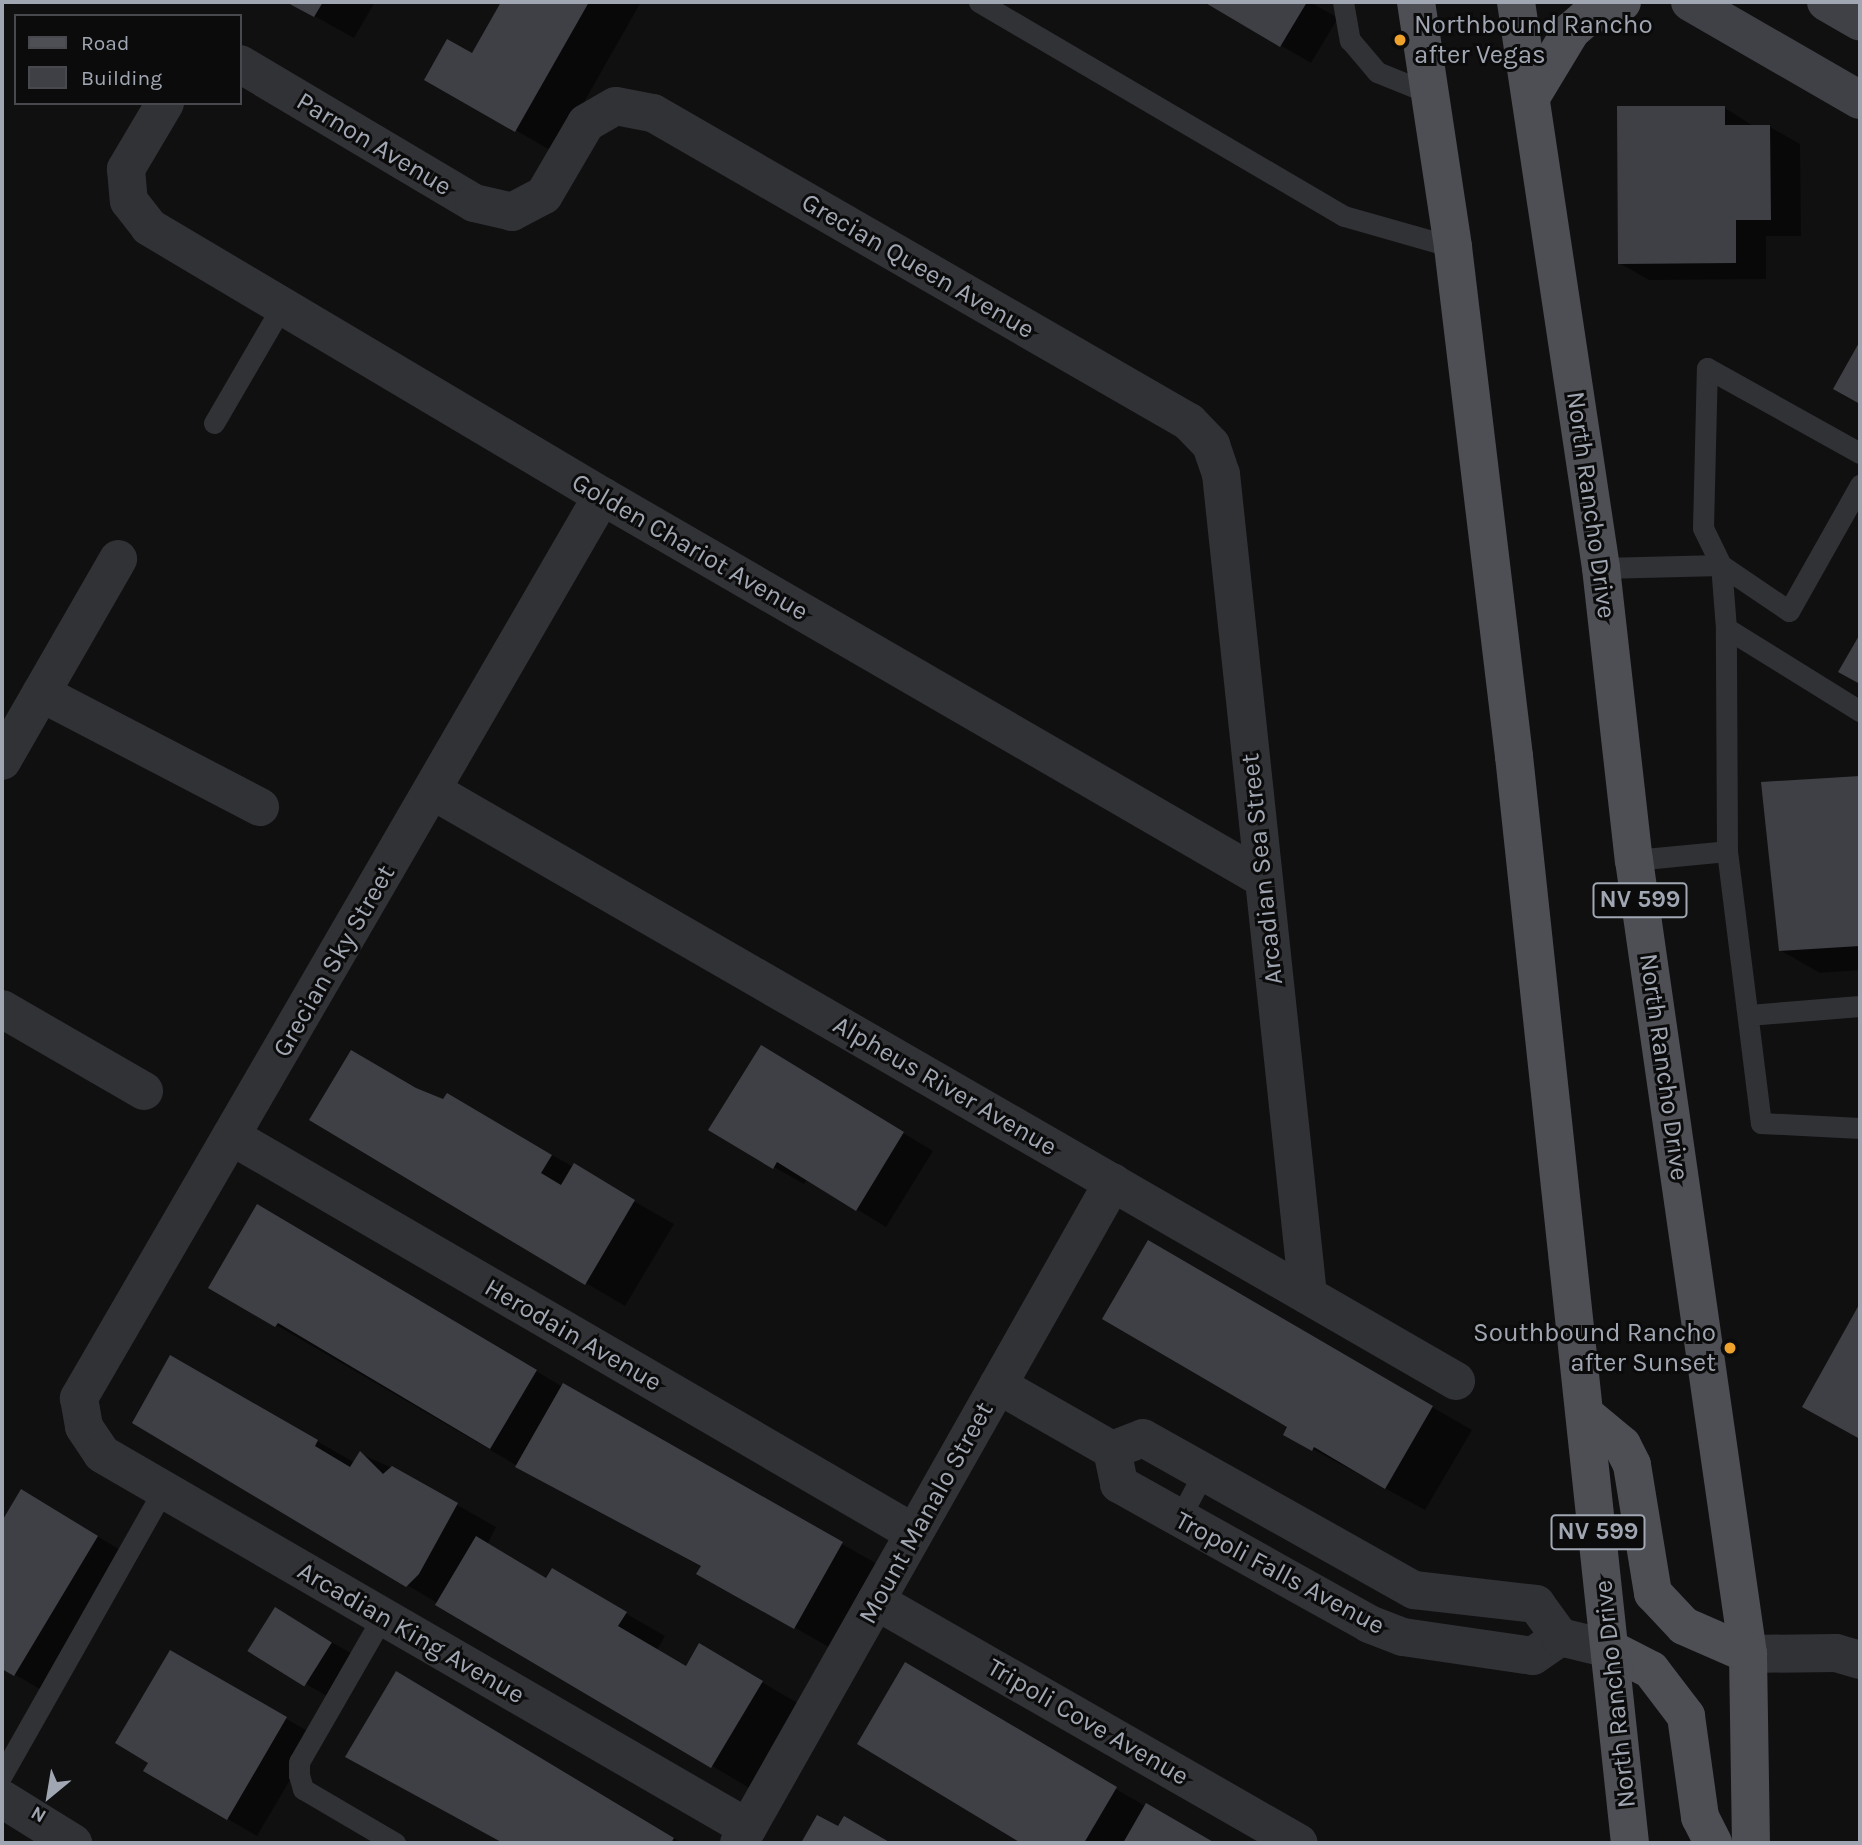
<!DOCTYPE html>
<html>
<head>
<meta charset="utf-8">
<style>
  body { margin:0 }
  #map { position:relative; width:1862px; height:1845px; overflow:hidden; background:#101011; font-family:Karla,sans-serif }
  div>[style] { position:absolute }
  .shadow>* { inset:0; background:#0007; transform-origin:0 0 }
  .building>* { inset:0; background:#3f4045; transform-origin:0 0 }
  .lane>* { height:21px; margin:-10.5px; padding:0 10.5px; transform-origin:10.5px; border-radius:10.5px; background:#313236 }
  .street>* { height:38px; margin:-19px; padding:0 19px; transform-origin:19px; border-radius:19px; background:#313236 }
  .secondary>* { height:38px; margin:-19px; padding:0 19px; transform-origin:19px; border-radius:19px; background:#3f4146 }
  .primary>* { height:38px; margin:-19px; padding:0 19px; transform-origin:19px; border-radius:19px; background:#4d4f55 }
  .dots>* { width:19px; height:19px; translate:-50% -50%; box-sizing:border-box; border:4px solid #0b0b0c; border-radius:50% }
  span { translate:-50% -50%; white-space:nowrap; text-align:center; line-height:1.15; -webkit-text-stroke:6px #0b0b0c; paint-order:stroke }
  .shield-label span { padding:2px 5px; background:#0b0b0c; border:2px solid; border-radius:5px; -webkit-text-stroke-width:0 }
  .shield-label { font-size:24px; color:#a1a7b2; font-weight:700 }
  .poi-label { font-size:26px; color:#a1a7b2 }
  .left { translate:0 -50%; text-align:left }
  .right { translate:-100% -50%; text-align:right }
  .street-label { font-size:26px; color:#a1a7b2 }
  .frame { position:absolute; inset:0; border:4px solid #a1a7b2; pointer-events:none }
  .legend { position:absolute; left:14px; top:14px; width:228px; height:91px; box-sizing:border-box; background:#0b0b0c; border:2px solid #47494e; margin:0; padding:9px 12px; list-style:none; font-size:21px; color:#a1a7b2 }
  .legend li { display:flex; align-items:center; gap:14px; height:35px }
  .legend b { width:35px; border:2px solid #47494e }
  .north { position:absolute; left:14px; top:1761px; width:70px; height:70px; -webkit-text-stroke:5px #0b0b0c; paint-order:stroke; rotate:210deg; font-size:19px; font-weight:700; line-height:28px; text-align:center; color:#a1a7b2 }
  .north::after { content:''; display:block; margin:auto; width:24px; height:32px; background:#a1a7b2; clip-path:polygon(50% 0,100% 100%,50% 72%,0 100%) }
</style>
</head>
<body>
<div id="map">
  <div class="shadow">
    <div style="clip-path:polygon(289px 2px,375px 2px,354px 38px)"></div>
    <div style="clip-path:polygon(503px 2px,641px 2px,555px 153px,427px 79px,473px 55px)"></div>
    <div style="clip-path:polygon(1207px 2px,1310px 2px,1338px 18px,1311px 63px)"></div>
    <div style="clip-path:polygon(1725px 108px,1755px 127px,1770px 127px,1800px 144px,1801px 236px,1766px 236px,1766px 279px,1649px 280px,1619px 263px)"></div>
    <div style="clip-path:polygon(1860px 777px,1860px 970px,1820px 973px,1780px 950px,1763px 784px)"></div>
    <div style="clip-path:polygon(791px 1065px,933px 1151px,886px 1227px,807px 1179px,804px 1184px,774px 1167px)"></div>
    <div style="clip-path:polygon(418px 1090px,487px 1118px,674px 1224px,625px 1306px,586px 1283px)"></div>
    <div style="clip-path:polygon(297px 1229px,563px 1387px,881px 1566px,834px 1650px,699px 1573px,702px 1567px,557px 1489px,211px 1287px)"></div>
    <div style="clip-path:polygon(1148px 1243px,1472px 1430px,1425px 1510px,1285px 1434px,1289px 1426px)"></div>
    <div style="clip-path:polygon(1860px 1306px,1860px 1438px,1804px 1406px)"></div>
    <div style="clip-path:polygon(171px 1357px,355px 1463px,361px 1454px,392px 1468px,496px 1527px,487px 1545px,547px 1580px,552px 1571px,665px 1636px,657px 1650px,686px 1668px,700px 1646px,801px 1705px,751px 1789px,407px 1585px)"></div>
    <div style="clip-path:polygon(22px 1491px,127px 1554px,45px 1692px,2px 1667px,2px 1525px)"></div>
    <div style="left:276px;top:1610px;width:87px;height:49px;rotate:30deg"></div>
    <div style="clip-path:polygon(170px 1652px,316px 1736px,257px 1836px,146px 1771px)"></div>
    <div style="clip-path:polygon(905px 1665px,1145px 1806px,1212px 1843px,1025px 1843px,859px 1744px)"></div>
    <div style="clip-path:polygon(436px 1696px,682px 1843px,504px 1843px,348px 1756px)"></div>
  </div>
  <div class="building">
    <div style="clip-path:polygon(286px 2px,323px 2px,314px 17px)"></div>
    <div style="clip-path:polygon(501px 2px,589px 2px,515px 132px,424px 80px,447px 39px,472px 53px)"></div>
    <div style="clip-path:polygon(1204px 2px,1307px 2px,1280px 47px)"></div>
    <div style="clip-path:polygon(1617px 106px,1725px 106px,1725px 125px,1770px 125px,1771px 220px,1736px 220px,1736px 263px,1618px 264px)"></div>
    <div style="clip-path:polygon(1860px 341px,1860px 404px,1833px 389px)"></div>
    <div style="clip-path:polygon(1860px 634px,1860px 684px,1838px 672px)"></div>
    <div style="clip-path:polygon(1860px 776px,1860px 946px,1779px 951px,1761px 782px)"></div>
    <div style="clip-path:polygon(761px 1045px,904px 1132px,856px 1211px,777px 1162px,773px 1169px,708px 1130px)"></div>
    <div style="clip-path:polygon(351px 1050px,416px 1088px,443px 1099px,447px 1093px,552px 1155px,541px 1173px,561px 1185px,574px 1163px,635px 1200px,585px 1285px,309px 1120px)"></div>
    <div style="clip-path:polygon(257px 1204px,537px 1370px,490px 1449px,278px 1323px,275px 1327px,208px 1288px)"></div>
    <div style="clip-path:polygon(1148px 1240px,1433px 1406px,1385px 1489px,1314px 1447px,1312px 1451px,1283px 1435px,1287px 1427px,1102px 1319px)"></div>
    <div style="clip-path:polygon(1860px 1303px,1860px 1439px,1802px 1407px)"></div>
    <div style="clip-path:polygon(170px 1355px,318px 1440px,315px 1446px,350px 1467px,360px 1451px,383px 1474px,392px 1466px,458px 1503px,419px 1574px,406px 1587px,132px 1423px)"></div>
    <div style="clip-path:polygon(563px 1383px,843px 1542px,794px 1629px,696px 1574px,701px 1566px,515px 1467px)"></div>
    <div style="clip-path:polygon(21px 1489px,98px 1536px,14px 1676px,2px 1669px,2px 1521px)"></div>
    <div style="clip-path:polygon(476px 1536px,546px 1578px,552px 1568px,627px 1612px,618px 1626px,686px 1666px,699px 1643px,763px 1681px,711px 1768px,435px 1605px)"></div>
    <div style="left:275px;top:1607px;width:67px;height:52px;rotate:32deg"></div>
    <div style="clip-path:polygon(170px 1650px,287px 1717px,227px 1820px,143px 1771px,148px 1763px,115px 1743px)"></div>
    <div style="clip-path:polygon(905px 1662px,1117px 1787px,1084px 1843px,1021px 1843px,857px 1744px)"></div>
    <div style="clip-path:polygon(396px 1671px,674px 1838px,671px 1843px,503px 1843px,345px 1757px)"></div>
    <div style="clip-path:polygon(1146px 1803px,1215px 1843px,1123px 1843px)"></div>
    <div style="clip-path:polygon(817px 1815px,838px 1826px,844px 1816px,891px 1843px,801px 1843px)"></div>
  </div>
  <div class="lane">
    <div style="left:979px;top:2px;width:423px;rotate:30.4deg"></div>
    <div style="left:1344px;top:216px;width:113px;rotate:15.9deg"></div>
    <div style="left:1343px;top:2px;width:39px;rotate:80deg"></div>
    <div style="left:1350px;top:40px;width:42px;rotate:49.8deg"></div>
    <div style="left:1377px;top:72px;width:56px;rotate:22deg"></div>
    <div style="left:214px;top:423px;width:135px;rotate:-59.8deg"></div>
    <div style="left:1601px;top:568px;width:120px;rotate:-1.4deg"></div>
    <div style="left:1721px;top:565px;width:82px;rotate:34.1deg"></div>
    <div style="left:1789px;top:611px;width:145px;rotate:-60.6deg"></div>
    <div style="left:1726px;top:628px;width:63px;rotate:-94.5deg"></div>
    <div style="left:1721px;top:565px;width:41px;rotate:-115.9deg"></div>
    <div style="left:1703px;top:528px;width:160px;rotate:-88.6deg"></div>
    <div style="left:1707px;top:368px;width:175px;rotate:29.1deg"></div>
    <div style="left:1727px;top:851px;width:274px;rotate:82.9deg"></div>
    <div style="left:1761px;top:1123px;width:99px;rotate:2.9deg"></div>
    <div style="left:1634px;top:860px;width:93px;rotate:-5.5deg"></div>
    <div style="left:1727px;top:851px;width:223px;rotate:-90.3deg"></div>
    <div style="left:1726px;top:628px;width:158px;rotate:31.8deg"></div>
    <div style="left:1748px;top:1015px;width:112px;rotate:-4.6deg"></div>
    <div style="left:1179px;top:1519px;width:53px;rotate:-62deg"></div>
    <div style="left:383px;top:1616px;width:168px;rotate:119.9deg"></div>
    <div style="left:299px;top:1762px;width:13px;rotate:90deg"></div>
    <div style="left:299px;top:1775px;width:15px;rotate:74deg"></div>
    <div style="left:303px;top:1789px;width:107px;rotate:30.4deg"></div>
    <div style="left:2px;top:1775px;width:329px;rotate:-60.5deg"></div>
  </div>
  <div class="street">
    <div style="left:240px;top:64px;width:272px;rotate:30.7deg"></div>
    <div style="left:474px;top:203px;width:39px;rotate:13deg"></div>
    <div style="left:512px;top:212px;width:36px;rotate:-28deg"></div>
    <div style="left:544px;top:195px;width:83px;rotate:-59.7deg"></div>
    <div style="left:586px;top:123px;width:34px;rotate:-30deg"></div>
    <div style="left:616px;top:106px;width:38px;rotate:11deg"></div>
    <div style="left:653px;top:113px;width:619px;rotate:29.96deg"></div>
    <div style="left:1189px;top:422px;width:32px;rotate:46deg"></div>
    <div style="left:1211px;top:445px;width:31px;rotate:71deg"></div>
    <div style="left:1221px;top:474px;width:826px;rotate:83.95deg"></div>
    <div style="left:165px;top:103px;width:77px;rotate:120.6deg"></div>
    <div style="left:126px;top:169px;width:32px;rotate:85deg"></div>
    <div style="left:129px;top:201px;width:33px;rotate:52deg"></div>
    <div style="left:149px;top:227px;width:527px;rotate:30.7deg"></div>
    <div style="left:602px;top:496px;width:763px;rotate:30.06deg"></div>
    <div style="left:602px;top:496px;width:1043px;rotate:120.11deg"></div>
    <div style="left:79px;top:1398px;width:29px;rotate:80deg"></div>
    <div style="left:84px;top:1427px;width:32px;rotate:56deg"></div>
    <div style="left:102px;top:1454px;width:746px;rotate:30.07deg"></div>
    <div style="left:41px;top:693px;width:247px;rotate:27.5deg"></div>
    <div style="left:2px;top:761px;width:233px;rotate:-60.1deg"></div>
    <div style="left:433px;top:791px;width:1181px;rotate:29.97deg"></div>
    <div style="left:2px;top:1009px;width:164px;rotate:30deg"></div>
    <div style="left:231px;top:1136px;width:790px;rotate:30.17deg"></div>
    <div style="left:998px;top:1385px;width:131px;rotate:29.7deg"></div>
    <div style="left:1112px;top:1450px;width:35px;rotate:78deg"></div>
    <div style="left:1119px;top:1484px;width:287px;rotate:29.2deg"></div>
    <div style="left:1369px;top:1624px;width:36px;rotate:21deg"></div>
    <div style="left:1403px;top:1637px;width:131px;rotate:8.3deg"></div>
    <div style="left:1533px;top:1656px;width:33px;rotate:-35deg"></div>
    <div style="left:1112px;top:1450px;width:33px;rotate:-21deg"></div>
    <div style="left:1143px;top:1438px;width:311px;rotate:29.3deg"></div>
    <div style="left:1414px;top:1590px;width:123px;rotate:6.5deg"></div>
    <div style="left:1536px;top:1604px;width:41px;rotate:54deg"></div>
    <div style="left:1560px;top:1637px;width:51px;rotate:13.5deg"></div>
    <div style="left:876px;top:1601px;width:487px;rotate:29.8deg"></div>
    <div style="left:1748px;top:1654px;width:88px;rotate:-0.7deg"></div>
    <div style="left:1836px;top:1653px;width:25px;rotate:16deg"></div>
    <div style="left:2px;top:1799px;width:84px;rotate:31.8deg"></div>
    <div style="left:739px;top:1843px;width:759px;rotate:-60.5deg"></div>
  </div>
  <div class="secondary">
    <div style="left:1690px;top:2px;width:196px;rotate:30deg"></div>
    <div style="left:1826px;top:2px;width:39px;rotate:30deg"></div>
  </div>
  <div class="primary">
    <div style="left:1416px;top:2px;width:248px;rotate:81.4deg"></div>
    <div style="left:1453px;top:247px;width:513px;rotate:83.17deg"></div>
    <div style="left:1514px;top:756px;width:1093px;rotate:83.91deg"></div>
    <div style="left:1516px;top:2px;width:572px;rotate:81.46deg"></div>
    <div style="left:1601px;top:568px;width:294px;rotate:83.6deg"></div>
    <div style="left:1634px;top:860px;width:802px;rotate:81.83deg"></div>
    <div style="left:1748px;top:1654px;width:189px;rotate:89.1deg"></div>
    <div style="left:1533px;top:94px;width:74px;rotate:-58.9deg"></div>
    <div style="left:1571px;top:31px;width:21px;rotate:-41deg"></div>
    <div style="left:1587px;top:17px;width:38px;rotate:-23deg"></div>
    <div style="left:1586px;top:1415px;width:47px;rotate:39.8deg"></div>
    <div style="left:1622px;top:1445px;width:22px;rotate:63deg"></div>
    <div style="left:1632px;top:1465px;width:130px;rotate:80.7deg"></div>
    <div style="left:1653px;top:1593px;width:45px;rotate:46.8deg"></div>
    <div style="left:1684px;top:1626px;width:70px;rotate:23.6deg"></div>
    <div style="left:1610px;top:1649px;width:46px;rotate:27.1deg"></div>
    <div style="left:1651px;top:1670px;width:58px;rotate:52.7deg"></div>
    <div style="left:1686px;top:1716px;width:102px;rotate:82.1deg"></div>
    <div style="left:1700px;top:1817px;width:29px;rotate:63deg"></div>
  </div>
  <div class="dots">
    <div style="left:1400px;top:40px;background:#eea22c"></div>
    <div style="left:1730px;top:1348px;background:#eea22c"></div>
  </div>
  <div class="shield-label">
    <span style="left:1640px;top:900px">NV 599</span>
    <span style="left:1598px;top:1532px">NV 599</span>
  </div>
  <div class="poi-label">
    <span class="left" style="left:1414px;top:40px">Northbound Rancho<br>after Vegas</span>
    <span class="right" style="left:1716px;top:1348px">Southbound Rancho<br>after Sunset</span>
  </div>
  <div class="street-label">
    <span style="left:374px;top:144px;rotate:31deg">Parnon Avenue</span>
    <span style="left:918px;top:266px;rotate:30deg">Grecian Queen Avenue</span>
    <span style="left:1591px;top:505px;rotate:82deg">North Rancho Drive</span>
    <span style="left:690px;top:547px;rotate:30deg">Golden Chariot Avenue</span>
    <span style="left:1262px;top:869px;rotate:-96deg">Arcadian Sea Street</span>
    <span style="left:334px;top:961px;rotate:-60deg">Grecian Sky Street</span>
    <span style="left:1664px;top:1067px;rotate:82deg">North Rancho Drive</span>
    <span style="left:945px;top:1086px;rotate:30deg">Alpheus River Avenue</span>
    <span style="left:573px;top:1335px;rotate:30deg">Herodain Avenue</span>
    <span style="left:926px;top:1513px;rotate:-61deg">Mount Manalo Street</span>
    <span style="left:1280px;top:1573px;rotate:28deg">Tropoli Falls Avenue</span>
    <span style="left:411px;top:1633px;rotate:30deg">Arcadian King Avenue</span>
    <span style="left:1615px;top:1694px;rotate:-96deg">North Rancho Drive</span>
    <span style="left:1088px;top:1722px;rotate:30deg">Tripoli Cove Avenue</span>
  </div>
  <div class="frame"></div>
  <ul class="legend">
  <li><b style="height:9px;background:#4d4f55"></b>Road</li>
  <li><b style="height:19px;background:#3f4045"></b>Building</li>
  </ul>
  <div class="north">N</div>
</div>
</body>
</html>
